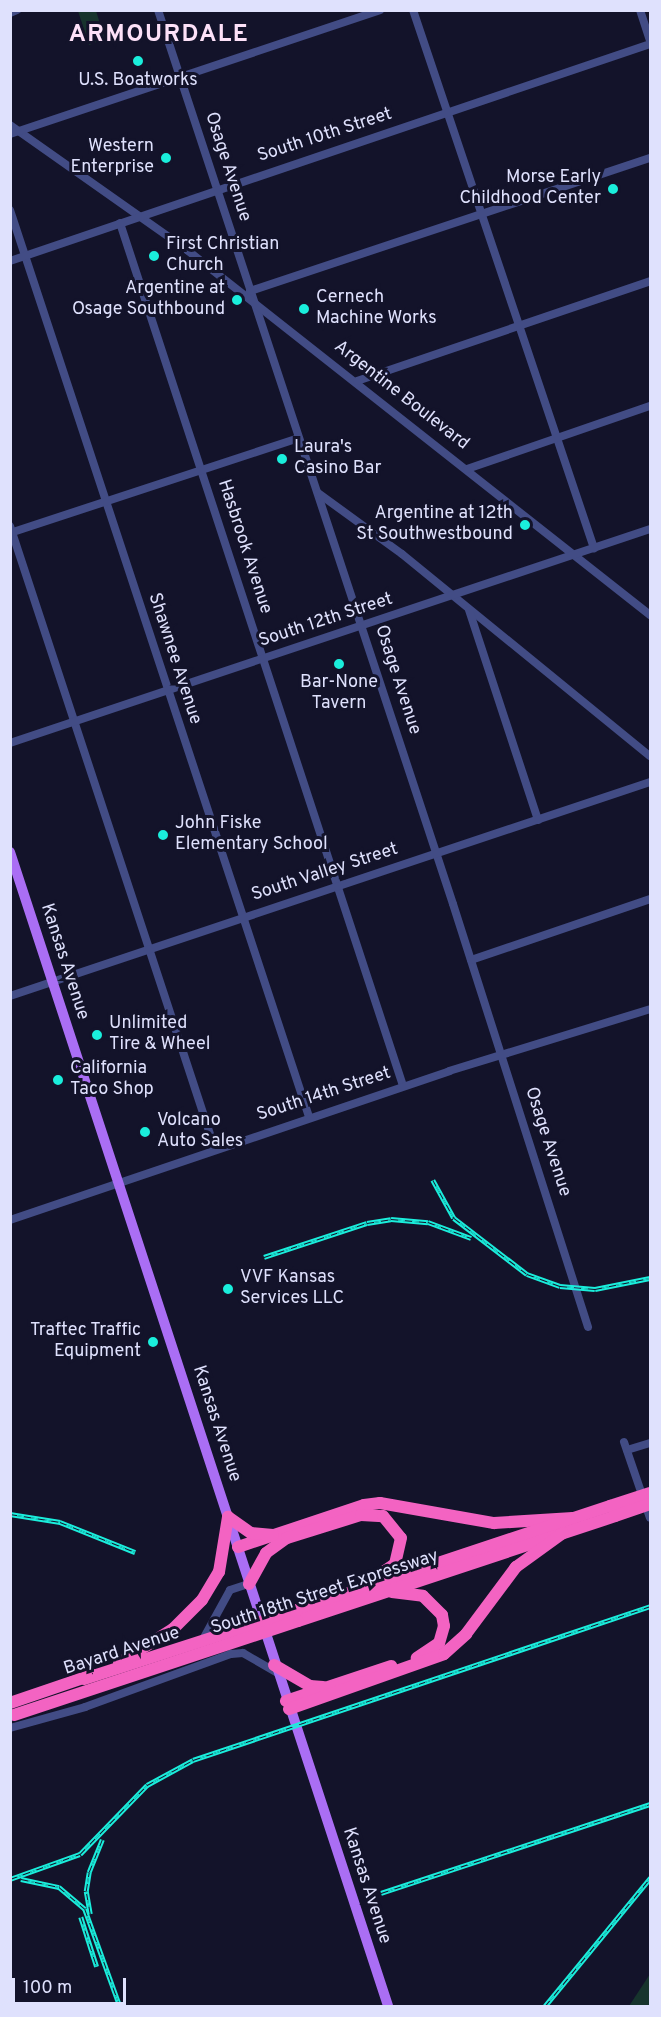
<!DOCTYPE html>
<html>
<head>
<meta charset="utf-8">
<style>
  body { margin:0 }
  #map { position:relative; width:661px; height:2017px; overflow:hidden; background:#13132a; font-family:Overpass,sans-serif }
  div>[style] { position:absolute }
  .green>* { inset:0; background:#17342d }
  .minor>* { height:8px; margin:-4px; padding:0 4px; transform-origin:4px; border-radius:4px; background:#424c85 }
  .major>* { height:10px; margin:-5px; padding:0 5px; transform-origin:5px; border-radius:5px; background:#aa6ef4 }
  .highway>* { height:12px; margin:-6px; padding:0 6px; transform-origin:6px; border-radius:6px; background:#f363c2 }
  .rail>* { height:4.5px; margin-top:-2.25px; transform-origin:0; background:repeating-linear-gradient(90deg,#13132a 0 7px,#1aeedc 0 14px); box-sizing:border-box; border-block:2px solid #1aeedc }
  .highway-bridge>* { height:12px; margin:-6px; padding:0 6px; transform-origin:6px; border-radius:6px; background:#f363c2 }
  .dots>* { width:16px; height:16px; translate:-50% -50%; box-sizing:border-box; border:3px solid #13132a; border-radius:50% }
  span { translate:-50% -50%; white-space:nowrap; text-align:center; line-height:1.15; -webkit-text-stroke:6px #13132a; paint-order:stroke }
  .poi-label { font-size:18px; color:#dfe1fd }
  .right { translate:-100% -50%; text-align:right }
  .left { translate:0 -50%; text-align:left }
  .street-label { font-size:18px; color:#dfe1fd }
  .district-label { font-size:24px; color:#fde1f8; font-weight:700; letter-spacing:1.5px }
  .frame { position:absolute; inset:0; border:12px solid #dfe1fd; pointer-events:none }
  .scale { position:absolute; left:12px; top:1978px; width:114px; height:27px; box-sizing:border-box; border:3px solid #dfe1fd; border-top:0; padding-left:8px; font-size:18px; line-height:21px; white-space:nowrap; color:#dfe1fd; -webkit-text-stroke:4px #13132a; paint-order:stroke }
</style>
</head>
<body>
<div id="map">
  <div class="green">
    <div style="clip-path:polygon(78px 11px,96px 11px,105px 39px,89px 45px)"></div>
    <div style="clip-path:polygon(650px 1974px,650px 2006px,629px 2006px)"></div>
  </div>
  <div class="minor">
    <div style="left:158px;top:10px;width:941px;rotate:71.74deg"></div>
    <div style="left:453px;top:904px;width:444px;rotate:72.3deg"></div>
    <div style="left:413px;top:10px;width:568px;rotate:71.41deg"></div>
    <div style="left:640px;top:10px;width:33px;rotate:72deg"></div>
    <div style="left:10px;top:13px;width:8px;rotate:-23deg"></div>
    <div style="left:10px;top:125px;width:217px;rotate:35.2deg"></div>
    <div style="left:187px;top:250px;width:590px;rotate:38.25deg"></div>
    <div style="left:10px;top:134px;width:390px;rotate:-18.5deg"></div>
    <div style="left:10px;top:210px;width:955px;rotate:71.75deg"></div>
    <div style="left:120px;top:223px;width:908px;rotate:71.84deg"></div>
    <div style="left:10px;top:261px;width:676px;rotate:-18.73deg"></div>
    <div style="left:250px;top:291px;width:422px;rotate:-18.4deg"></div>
    <div style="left:357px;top:381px;width:310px;rotate:-18.8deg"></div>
    <div style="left:467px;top:469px;width:194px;rotate:-19deg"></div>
    <div style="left:318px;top:493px;width:104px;rotate:36deg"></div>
    <div style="left:402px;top:554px;width:320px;rotate:39.2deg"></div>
    <div style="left:10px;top:526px;width:656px;rotate:71.79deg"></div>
    <div style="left:10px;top:533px;width:304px;rotate:-18.2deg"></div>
    <div style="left:469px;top:610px;width:221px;rotate:71.8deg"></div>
    <div style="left:10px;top:743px;width:675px;rotate:-18.49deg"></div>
    <div style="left:471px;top:960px;width:189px;rotate:-18.8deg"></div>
    <div style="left:10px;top:996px;width:675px;rotate:-18.49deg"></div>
    <div style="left:10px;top:1220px;width:464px;rotate:-18.7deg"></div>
    <div style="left:449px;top:1071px;width:210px;rotate:-17.1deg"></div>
    <div style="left:624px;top:1442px;width:80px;rotate:71.1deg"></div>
    <div style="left:627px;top:1450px;width:24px;rotate:-17deg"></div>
    <div style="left:201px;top:1643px;width:60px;rotate:-61.3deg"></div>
    <div style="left:230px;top:1590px;width:20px;rotate:-18deg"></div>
    <div style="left:10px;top:1728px;width:78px;rotate:-15.6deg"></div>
    <div style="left:85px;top:1707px;width:155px;rotate:-20deg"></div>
    <div style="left:231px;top:1654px;width:12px;rotate:-5deg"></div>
    <div style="left:243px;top:1653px;width:39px;rotate:30deg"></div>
  </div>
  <div class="major">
    <div style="left:10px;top:852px;width:1214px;rotate:71.86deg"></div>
  </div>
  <div class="highway">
    <div style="left:238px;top:1547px;width:133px;rotate:-18.4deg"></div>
    <div style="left:364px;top:1505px;width:16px;rotate:-7deg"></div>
    <div style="left:380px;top:1503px;width:116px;rotate:10deg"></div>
    <div style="left:494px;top:1523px;width:79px;rotate:-3.6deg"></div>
    <div style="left:249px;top:1584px;width:35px;rotate:-61deg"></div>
    <div style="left:266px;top:1553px;width:26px;rotate:-36deg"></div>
    <div style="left:287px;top:1538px;width:77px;rotate:-17.3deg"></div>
    <div style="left:361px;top:1515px;width:22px;rotate:3deg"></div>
    <div style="left:383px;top:1516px;width:28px;rotate:51deg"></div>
    <div style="left:401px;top:1538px;width:27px;rotate:103deg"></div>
    <div style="left:395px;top:1564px;width:25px;rotate:146deg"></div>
    <div style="left:392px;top:1592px;width:31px;rotate:7deg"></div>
    <div style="left:423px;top:1596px;width:27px;rotate:45deg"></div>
    <div style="left:442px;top:1615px;width:11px;rotate:80deg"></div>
    <div style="left:444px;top:1626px;width:18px;rotate:106deg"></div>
    <div style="left:439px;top:1643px;width:27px;rotate:146deg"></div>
    <div style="left:297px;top:1610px;width:330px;rotate:-18.4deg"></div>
    <div style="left:298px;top:1621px;width:334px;rotate:-18.3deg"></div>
    <div style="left:119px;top:1663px;width:64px;rotate:-32.2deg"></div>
    <div style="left:173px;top:1629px;width:41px;rotate:-45deg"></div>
    <div style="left:202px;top:1600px;width:33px;rotate:-59deg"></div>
    <div style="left:219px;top:1572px;width:56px;rotate:-80.7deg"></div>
    <div style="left:228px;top:1517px;width:28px;rotate:35deg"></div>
    <div style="left:251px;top:1533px;width:22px;rotate:5deg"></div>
    <div style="left:274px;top:1665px;width:42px;rotate:30.3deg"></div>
    <div style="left:310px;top:1686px;width:13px;rotate:4deg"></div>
    <div style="left:286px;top:1701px;width:111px;rotate:-18.4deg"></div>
    <div style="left:10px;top:1703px;width:87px;rotate:-18.9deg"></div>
    <div style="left:289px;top:1709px;width:164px;rotate:-19.5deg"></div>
    <div style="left:444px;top:1654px;width:30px;rotate:-42deg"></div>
    <div style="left:466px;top:1634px;width:84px;rotate:-53.3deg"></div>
    <div style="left:516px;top:1567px;width:58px;rotate:-35.9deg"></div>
  </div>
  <div class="rail">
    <div style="left:433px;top:1180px;width:43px;rotate:61.1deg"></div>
    <div style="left:454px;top:1218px;width:92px;rotate:37.5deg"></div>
    <div style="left:527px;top:1274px;width:35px;rotate:20deg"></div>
    <div style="left:560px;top:1286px;width:35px;rotate:5deg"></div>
    <div style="left:595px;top:1289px;width:56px;rotate:-11.3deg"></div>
    <div style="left:264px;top:1257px;width:108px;rotate:-18.3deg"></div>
    <div style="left:367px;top:1223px;width:24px;rotate:-9deg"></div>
    <div style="left:391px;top:1219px;width:37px;rotate:5deg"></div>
    <div style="left:428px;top:1222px;width:46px;rotate:20.4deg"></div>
    <div style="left:10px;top:1514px;width:51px;rotate:9.1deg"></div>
    <div style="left:60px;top:1522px;width:81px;rotate:21.8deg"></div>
    <div style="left:10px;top:1879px;width:74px;rotate:-19.7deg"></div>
    <div style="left:80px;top:1854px;width:96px;rotate:-45.8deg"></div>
    <div style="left:147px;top:1785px;width:52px;rotate:-28.5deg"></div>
    <div style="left:193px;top:1760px;width:482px;rotate:-18.6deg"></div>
    <div style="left:21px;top:1879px;width:39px;rotate:12deg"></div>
    <div style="left:59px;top:1887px;width:34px;rotate:40deg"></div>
    <div style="left:85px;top:1909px;width:103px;rotate:70.2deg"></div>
    <div style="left:381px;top:1893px;width:283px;rotate:-18.3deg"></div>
    <div style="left:90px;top:1914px;width:23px;rotate:-100deg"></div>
    <div style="left:86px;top:1891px;width:19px;rotate:-81deg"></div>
    <div style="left:89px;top:1872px;width:35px;rotate:-68deg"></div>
    <div style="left:81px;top:1917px;width:52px;rotate:72.3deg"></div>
    <div style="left:545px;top:2006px;width:166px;rotate:-50.6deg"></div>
  </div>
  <div class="highway-bridge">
    <div style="left:610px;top:1506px;width:42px;rotate:-18deg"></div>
    <div style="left:615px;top:1516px;width:37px;rotate:-19deg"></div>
    <div style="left:84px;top:1679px;width:224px;rotate:-17.9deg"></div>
    <div style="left:14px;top:1715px;width:299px;rotate:-18.3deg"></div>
  </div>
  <div class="dots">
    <div style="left:138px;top:61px;background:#1aeedc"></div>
    <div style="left:166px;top:158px;background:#1aeedc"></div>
    <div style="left:613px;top:189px;background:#1aeedc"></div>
    <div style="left:154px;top:256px;background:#1aeedc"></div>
    <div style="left:237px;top:300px;background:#1aeedc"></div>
    <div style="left:304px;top:309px;background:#1aeedc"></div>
    <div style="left:282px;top:459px;background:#1aeedc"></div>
    <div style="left:525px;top:525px;background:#1aeedc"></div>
    <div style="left:339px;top:664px;background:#1aeedc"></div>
    <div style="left:163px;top:835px;background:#1aeedc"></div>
    <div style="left:97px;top:1035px;background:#1aeedc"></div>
    <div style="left:58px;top:1080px;background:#1aeedc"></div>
    <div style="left:145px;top:1132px;background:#1aeedc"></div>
    <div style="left:228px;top:1289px;background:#1aeedc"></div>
    <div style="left:153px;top:1342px;background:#1aeedc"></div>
  </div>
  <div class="poi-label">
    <span style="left:138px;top:81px">U.S. Boatworks</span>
    <span class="right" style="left:154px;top:158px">Western<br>Enterprise</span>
    <span class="right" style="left:601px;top:189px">Morse Early<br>Childhood Center</span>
    <span class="left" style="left:166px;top:256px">First Christian<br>Church</span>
    <span class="right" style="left:225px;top:300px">Argentine at<br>Osage Southbound</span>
    <span class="left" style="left:316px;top:309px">Cernech<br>Machine Works</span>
    <span class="left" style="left:294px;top:459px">Laura's<br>Casino Bar</span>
    <span class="right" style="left:513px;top:525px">Argentine at 12th<br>St Southwestbound</span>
    <span style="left:339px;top:694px">Bar-None<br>Tavern</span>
    <span class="left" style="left:175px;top:835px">John Fiske<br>Elementary School</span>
    <span class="left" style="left:109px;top:1035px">Unlimited<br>Tire &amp; Wheel</span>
    <span class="left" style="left:70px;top:1080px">California<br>Taco Shop</span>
    <span class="left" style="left:157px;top:1132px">Volcano<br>Auto Sales</span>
    <span class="left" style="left:240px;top:1289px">VVF Kansas<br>Services LLC</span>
    <span class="right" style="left:141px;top:1342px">Traftec Traffic<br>Equipment</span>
  </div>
  <div class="street-label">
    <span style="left:325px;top:136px;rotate:-18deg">South 10th Street</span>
    <span style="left:227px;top:167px;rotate:72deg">Osage Avenue</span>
    <span style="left:401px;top:396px;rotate:38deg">Argentine Boulevard</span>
    <span style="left:244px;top:547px;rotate:72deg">Hasbrook Avenue</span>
    <span style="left:326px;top:621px;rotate:-18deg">South 12th Street</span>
    <span style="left:174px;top:659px;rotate:72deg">Shawnee Avenue</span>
    <span style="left:397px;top:680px;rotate:72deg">Osage Avenue</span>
    <span style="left:325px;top:873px;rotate:-18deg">South Valley Street</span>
    <span style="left:64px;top:962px;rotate:72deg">Kansas Avenue</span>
    <span style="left:324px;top:1095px;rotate:-18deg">South 14th Street</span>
    <span style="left:547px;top:1142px;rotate:72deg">Osage Avenue</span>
    <span style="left:216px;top:1424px;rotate:72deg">Kansas Avenue</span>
    <span style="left:325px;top:1593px;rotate:-18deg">South 18th Street Expressway</span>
    <span style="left:122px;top:1652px;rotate:-18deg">Bayard Avenue</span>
    <span style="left:366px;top:1886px;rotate:72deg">Kansas Avenue</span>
  </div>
  <div class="district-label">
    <span style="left:159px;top:36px">ARMOURDALE</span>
  </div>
  <div class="frame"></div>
  <div class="scale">100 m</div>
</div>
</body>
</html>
